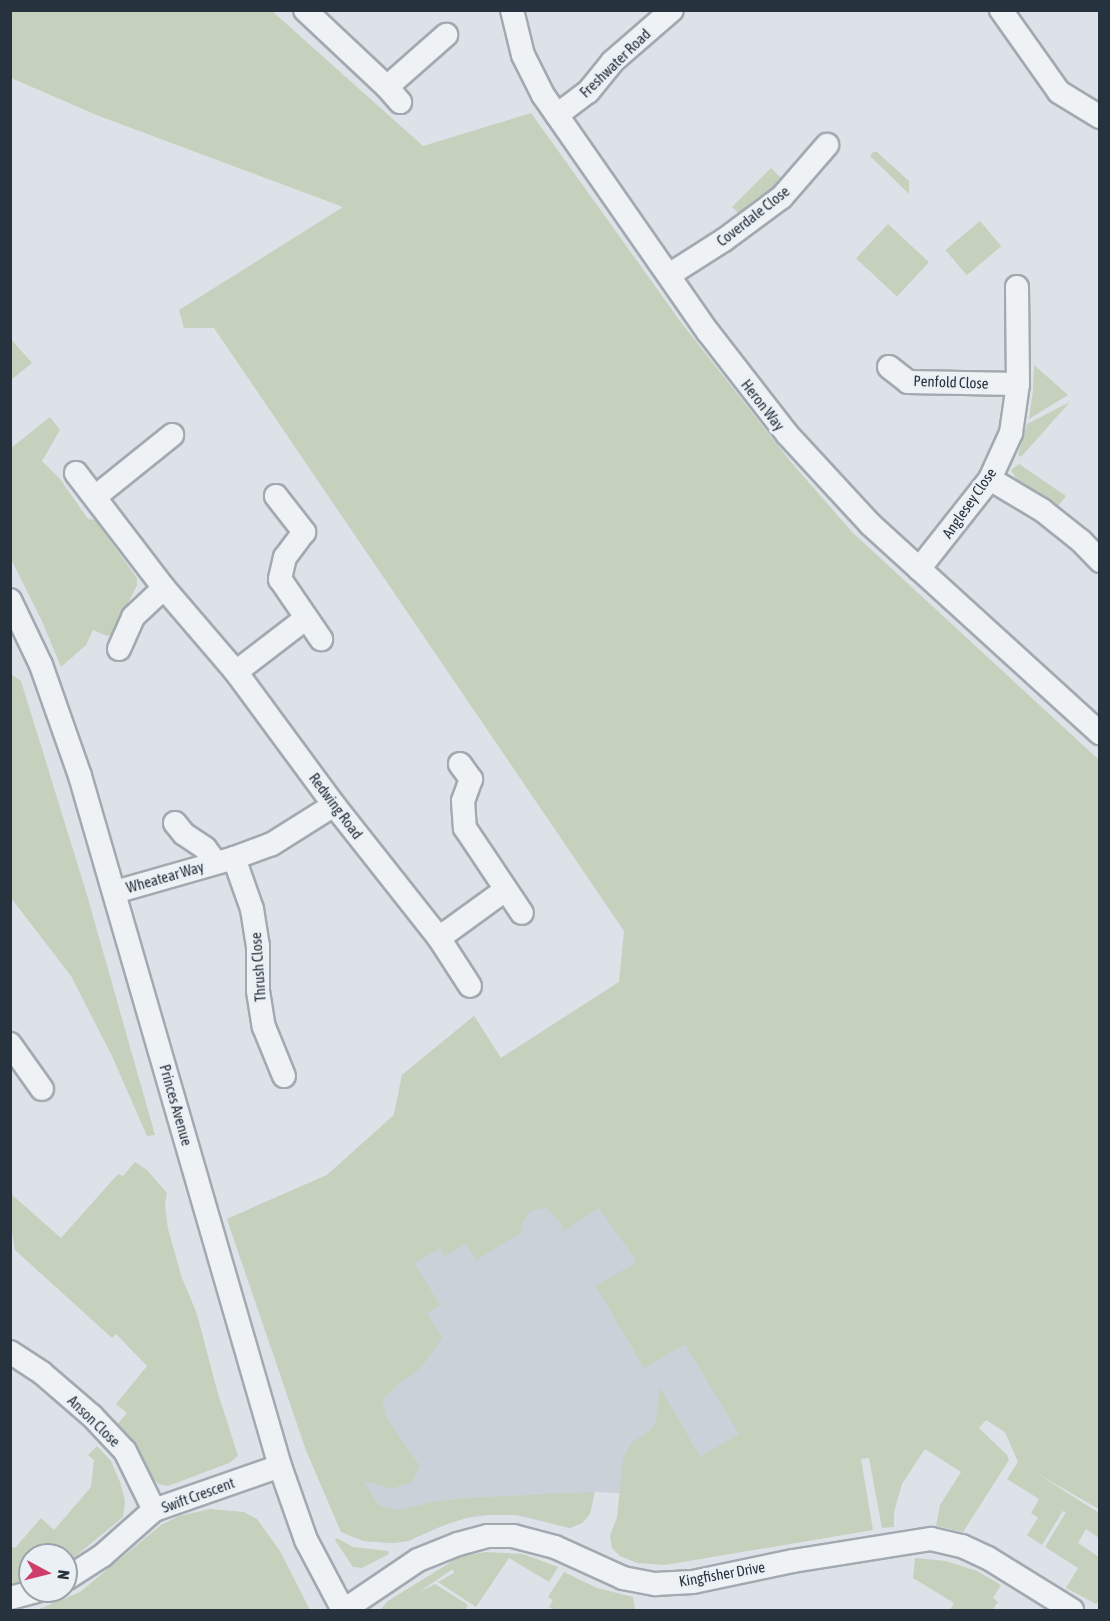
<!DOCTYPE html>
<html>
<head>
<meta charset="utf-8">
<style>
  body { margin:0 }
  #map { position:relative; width:1110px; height:1621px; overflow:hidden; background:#dce2e7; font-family:"Asap Condensed",sans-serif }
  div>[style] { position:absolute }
  .built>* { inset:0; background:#cad1d8 }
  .green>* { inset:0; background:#c5d1bd; transform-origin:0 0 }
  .roads { filter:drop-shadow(2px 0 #a2aab1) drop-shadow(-2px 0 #a2aab1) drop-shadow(0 2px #a2aab1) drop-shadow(0 -2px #a2aab1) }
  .minor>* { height:22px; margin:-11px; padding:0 11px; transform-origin:11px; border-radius:11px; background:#eff2f5 }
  span { translate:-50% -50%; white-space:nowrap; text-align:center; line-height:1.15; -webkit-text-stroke:6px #ebf0f4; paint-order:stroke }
  .street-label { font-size:15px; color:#26323d }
  .frame { position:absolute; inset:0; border:12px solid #26323d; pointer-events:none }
  .north { position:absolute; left:18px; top:1543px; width:60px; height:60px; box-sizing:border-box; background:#ebf0f4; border:2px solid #9ca4ab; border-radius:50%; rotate:97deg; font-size:16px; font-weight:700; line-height:24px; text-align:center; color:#26323d }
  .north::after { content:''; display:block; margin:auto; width:21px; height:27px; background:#cf3e6a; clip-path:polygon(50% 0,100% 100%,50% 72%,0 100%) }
</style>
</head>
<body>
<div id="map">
  <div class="built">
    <div style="clip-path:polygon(619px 982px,914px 1399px,620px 1493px,595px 1492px,590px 1514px,582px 1523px,570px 1528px,506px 1513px,459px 1519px,408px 1541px,393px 1543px,364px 1541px,341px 1532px,306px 1450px,227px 1219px,327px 1175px,394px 1115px,402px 1075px,474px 1016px,501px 1058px)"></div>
  </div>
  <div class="green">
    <div style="clip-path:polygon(11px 10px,272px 11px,423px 146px,531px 113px,680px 321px,791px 462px,852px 532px,1099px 760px,1099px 1509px,1036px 1473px,1099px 1513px,1099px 1538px,1086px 1529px,1078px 1543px,1099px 1557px,1099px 1601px,1096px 1604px,1066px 1588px,1078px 1568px,1045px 1547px,1066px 1512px,1063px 1511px,1042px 1545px,1027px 1535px,1038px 1518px,1031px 1513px,1039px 1499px,1007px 1479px,1018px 1462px,1005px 1432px,986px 1420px,979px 1428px,1007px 1455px,1009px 1460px,963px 1532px,936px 1526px,940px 1505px,961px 1472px,925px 1449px,902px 1484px,894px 1512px,894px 1527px,882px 1528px,869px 1458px,861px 1459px,873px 1530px,665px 1565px,637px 1563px,620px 1556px,612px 1548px,610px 1536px,617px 1517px,623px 1458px,632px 1442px,650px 1431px,656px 1421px,660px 1387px,700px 1457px,739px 1434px,685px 1344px,644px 1368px,596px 1286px,637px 1262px,599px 1208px,563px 1231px,561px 1223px,546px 1208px,531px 1211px,521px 1224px,522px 1232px,476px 1260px,466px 1243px,445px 1256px,440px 1248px,414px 1263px,440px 1305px,427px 1313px,442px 1338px,421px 1368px,401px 1382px,382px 1400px,387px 1419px,420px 1466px,412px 1482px,391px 1489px,363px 1480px,379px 1506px,399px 1510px,432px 1502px,468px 1498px,594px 1492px,590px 1514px,582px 1523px,570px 1528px,520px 1515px,476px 1515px,441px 1526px,408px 1541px,393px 1543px,364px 1541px,341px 1532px,306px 1450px,227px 1219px,327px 1175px,394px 1115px,402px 1075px,474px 1016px,501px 1058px,619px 982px,624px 931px,214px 328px,184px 328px,179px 310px,343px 207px,99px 116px,11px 78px)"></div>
    <div style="clip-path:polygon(873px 152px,877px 152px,909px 181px,909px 194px,870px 156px)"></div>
    <div style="left:771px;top:168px;width:16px;height:55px;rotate:45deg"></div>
    <div style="left:980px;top:221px;width:33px;height:45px;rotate:50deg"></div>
    <div style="left:888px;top:224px;width:56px;height:47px;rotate:43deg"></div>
    <div style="clip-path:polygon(11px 339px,32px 363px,11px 380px)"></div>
    <div style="clip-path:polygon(1034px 365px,1068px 395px,1029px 419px,1033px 390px)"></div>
    <div style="clip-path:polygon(1070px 402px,1021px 457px,1018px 455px,1027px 424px)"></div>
    <div style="clip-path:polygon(50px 417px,60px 430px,42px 461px,60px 479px,88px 519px,95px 520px,137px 578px,137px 585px,113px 634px,107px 636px,93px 630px,86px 645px,61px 667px,42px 621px,11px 559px,11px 448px)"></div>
    <div style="clip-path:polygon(1019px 464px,1066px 496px,1058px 506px,1019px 484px,1011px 470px)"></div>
    <div style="clip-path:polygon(11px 674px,21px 681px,87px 895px,155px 1135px,147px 1136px,112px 1056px,71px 976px,11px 898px)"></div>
    <div style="clip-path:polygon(135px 1162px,147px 1170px,167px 1193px,165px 1204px,168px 1229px,182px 1278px,197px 1314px,217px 1390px,238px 1456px,229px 1463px,168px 1486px,159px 1484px,150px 1477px,115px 1427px,127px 1413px,116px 1404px,147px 1366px,116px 1334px,112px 1338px,15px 1250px,11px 1226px,10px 1193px,61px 1238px,118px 1174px,123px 1176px)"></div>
    <div style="clip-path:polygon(97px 1446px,111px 1461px,120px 1482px,125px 1501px,123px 1517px,66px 1564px,66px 1555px,30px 1555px,30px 1581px,11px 1583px,11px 1546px,15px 1548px,41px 1518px,54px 1530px,91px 1487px,94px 1460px,88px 1455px)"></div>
    <div style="clip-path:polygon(210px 1509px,244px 1512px,257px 1519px,280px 1551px,310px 1610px,37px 1610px,80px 1592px,161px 1525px,179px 1516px)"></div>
    <div style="clip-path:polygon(337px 1538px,353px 1547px,388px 1551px,389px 1554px,362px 1568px,353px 1567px,335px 1540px)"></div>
    <div style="clip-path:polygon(485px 1552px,523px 1554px,558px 1567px,549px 1582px,509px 1558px,476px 1607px,438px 1582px,454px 1573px,453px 1569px,419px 1592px,435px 1584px,468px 1605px,465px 1610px,380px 1610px,388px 1601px,459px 1557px)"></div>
    <div style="clip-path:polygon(915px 1558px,946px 1561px,977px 1571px,1001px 1585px,993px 1598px,998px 1602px,992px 1610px,950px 1610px,954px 1603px,913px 1578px)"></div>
    <div style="clip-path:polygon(564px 1572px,597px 1588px,633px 1597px,635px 1610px,555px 1610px,549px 1607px,553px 1600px,548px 1597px)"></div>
  </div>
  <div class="roads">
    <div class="minor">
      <div style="left:305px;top:10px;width:112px;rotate:43.2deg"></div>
      <div style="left:387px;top:87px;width:20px;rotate:49deg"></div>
      <div style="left:512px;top:10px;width:46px;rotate:76.3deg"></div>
      <div style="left:523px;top:55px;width:45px;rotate:63.4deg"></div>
      <div style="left:543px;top:95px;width:289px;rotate:55.2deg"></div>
      <div style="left:708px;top:332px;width:130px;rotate:52.2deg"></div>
      <div style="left:788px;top:435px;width:121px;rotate:47.3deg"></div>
      <div style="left:870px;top:524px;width:311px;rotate:42.3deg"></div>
      <div style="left:1001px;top:10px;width:100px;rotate:54.7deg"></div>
      <div style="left:1059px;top:92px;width:48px;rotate:31.4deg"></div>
      <div style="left:387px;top:87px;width:79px;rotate:-41.4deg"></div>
      <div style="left:557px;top:115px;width:39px;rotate:-37deg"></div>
      <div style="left:588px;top:92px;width:38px;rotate:-51deg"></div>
      <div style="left:612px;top:62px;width:79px;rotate:-40.9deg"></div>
      <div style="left:669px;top:275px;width:65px;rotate:-32.5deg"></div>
      <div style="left:724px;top:240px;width:72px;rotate:-36.6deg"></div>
      <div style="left:782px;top:197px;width:69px;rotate:-49.1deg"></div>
      <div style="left:889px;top:367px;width:24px;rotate:38deg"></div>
      <div style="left:908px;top:382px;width:110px;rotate:1deg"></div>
      <div style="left:76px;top:473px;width:145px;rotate:52.6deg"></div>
      <div style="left:164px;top:588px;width:111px;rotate:49.4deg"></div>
      <div style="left:236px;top:672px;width:165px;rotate:53.6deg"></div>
      <div style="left:334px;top:805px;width:169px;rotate:51.7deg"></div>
      <div style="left:439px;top:938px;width:57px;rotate:57.1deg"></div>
      <div style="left:990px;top:479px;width:61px;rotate:30.8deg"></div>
      <div style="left:1042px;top:510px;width:50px;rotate:38.5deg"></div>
      <div style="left:1081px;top:541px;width:28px;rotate:46deg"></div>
      <div style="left:276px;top:496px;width:46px;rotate:52.1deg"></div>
      <div style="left:304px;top:532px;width:31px;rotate:127deg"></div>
      <div style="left:285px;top:557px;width:23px;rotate:103deg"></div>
      <div style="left:280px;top:579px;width:73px;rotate:55.7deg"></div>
      <div style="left:95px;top:497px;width:99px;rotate:-38.8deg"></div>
      <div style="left:919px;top:569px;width:115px;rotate:-51.7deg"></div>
      <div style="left:990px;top:479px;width:51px;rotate:-65.5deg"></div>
      <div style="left:1011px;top:433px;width:49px;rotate:-81.9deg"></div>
      <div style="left:1018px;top:384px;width:97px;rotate:-90.6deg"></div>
      <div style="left:10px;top:600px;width:72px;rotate:64.5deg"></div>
      <div style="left:41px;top:665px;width:118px;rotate:70.6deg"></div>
      <div style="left:80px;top:776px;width:718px;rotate:73.84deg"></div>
      <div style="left:280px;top:1466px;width:78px;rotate:70.6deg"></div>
      <div style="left:306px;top:1540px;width:79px;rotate:62.1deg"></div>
      <div style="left:119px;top:649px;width:35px;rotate:-66deg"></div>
      <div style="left:133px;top:617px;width:42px;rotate:-43.1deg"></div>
      <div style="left:236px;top:672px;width:87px;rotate:-37.5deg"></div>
      <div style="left:460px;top:764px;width:19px;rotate:54deg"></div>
      <div style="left:471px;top:779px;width:23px;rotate:110deg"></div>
      <div style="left:463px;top:801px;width:27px;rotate:86deg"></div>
      <div style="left:465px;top:828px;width:102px;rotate:56.2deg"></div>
      <div style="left:175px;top:823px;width:14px;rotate:51deg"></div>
      <div style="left:184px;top:834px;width:25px;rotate:34deg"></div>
      <div style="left:205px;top:848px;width:17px;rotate:54deg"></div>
      <div style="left:234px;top:858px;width:54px;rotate:70.6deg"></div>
      <div style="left:252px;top:909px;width:37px;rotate:81deg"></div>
      <div style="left:258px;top:946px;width:45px;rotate:90deg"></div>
      <div style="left:258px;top:991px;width:36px;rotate:81deg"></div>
      <div style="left:264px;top:1027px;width:53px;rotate:67.8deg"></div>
      <div style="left:115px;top:892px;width:124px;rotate:-15.9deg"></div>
      <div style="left:234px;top:858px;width:40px;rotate:-20.2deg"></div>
      <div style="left:272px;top:844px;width:73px;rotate:-32.2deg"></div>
      <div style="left:439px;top:938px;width:82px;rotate:-36deg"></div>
      <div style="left:10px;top:1044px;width:55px;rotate:54.6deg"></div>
      <div style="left:10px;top:1352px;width:38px;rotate:33deg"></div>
      <div style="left:42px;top:1373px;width:66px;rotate:40.7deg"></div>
      <div style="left:92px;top:1416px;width:48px;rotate:46.7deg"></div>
      <div style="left:125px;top:1451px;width:66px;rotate:63.8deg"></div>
      <div style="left:66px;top:1579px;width:43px;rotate:-32.6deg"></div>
      <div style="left:102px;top:1556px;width:69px;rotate:-41.5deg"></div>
      <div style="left:154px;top:1510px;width:133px;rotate:-19.2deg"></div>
      <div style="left:10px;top:1598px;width:27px;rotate:-15deg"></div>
      <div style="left:344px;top:1610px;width:89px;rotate:-34deg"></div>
      <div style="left:418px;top:1560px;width:43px;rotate:-21.8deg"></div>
      <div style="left:458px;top:1544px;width:31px;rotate:-15deg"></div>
      <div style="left:488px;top:1536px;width:25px"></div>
      <div style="left:513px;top:1536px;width:43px;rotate:14.7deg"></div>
      <div style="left:555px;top:1547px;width:75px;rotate:24.5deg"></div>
      <div style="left:623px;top:1578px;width:33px;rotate:11deg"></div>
      <div style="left:655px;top:1584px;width:38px;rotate:-3deg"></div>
      <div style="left:693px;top:1582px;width:102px;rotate:-11.9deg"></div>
      <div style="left:793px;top:1561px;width:140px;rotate:-9.1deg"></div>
      <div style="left:931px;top:1539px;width:32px;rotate:13deg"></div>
      <div style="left:962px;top:1546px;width:29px;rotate:25deg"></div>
      <div style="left:988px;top:1558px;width:99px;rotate:31.8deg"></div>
    </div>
  </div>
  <div class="street-label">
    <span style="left:615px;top:63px;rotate:-44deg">Freshwater Road</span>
    <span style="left:753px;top:216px;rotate:-38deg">Coverdale Close</span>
    <span style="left:951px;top:382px;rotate:2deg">Penfold Close</span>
    <span style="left:763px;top:405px;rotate:52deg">Heron Way</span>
    <span style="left:969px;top:503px;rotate:-55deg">Anglesey Close</span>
    <span style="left:336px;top:806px;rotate:53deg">Redwing Road</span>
    <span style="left:165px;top:877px;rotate:-16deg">Wheatear Way</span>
    <span style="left:258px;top:967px;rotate:-94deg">Thrush Close</span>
    <span style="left:176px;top:1105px;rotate:74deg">Princes Avenue</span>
    <span style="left:94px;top:1421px;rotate:44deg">Anson Close</span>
    <span style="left:198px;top:1495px;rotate:-20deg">Swift Crescent</span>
    <span style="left:722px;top:1574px;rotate:-10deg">Kingfisher Drive</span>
  </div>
  <div class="frame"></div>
  <div class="north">N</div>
</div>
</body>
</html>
